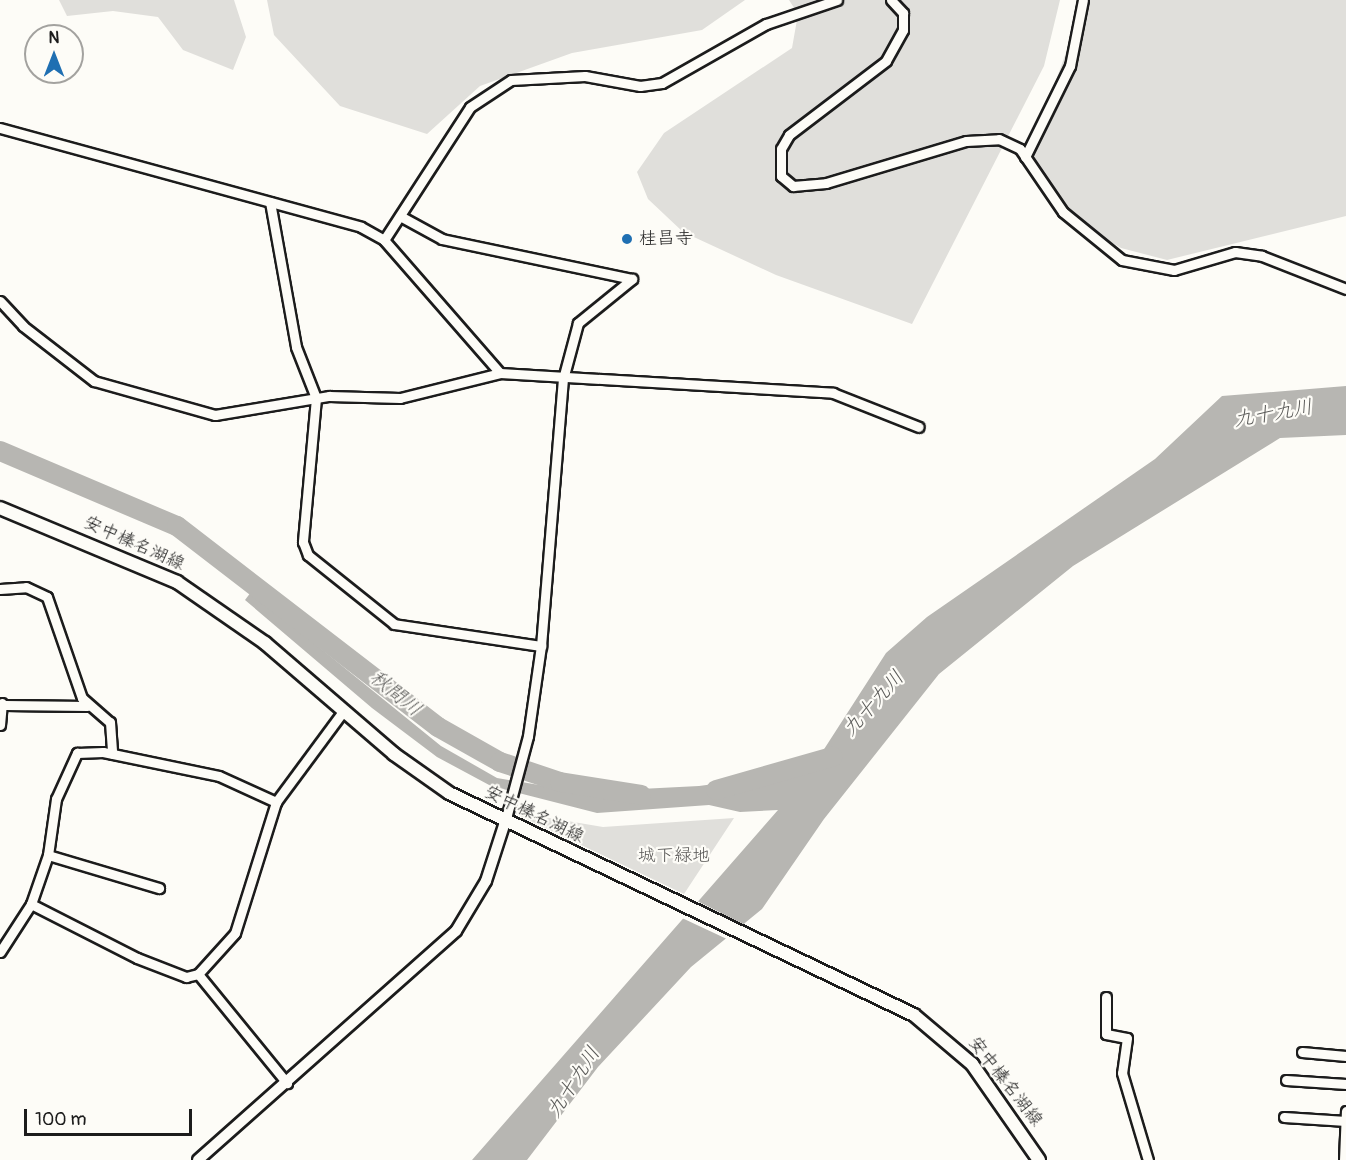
<!DOCTYPE html>
<html>
<head>
<meta charset="utf-8">
<style>
  body { margin:0 }
  #map { position:relative; width:1346px; height:1160px; overflow:hidden; background:#fdfcf7; font-family:Pangolin,"Klee One",sans-serif }
  div>[style] { position:absolute }
  .green>* { inset:0; background:#e0dfdb }
  .water>* { inset:0; background:#b7b6b2 }
  .pier>* { inset:0; background:#fdfcf7 }
  .river>* { height:20px; margin:-10px; padding:0 10px; transform-origin:10px; border-radius:10px; background:#b7b6b2 }
  .roads { filter:drop-shadow(2px 0 #1c1c1c) drop-shadow(-2px 0 #1c1c1c) drop-shadow(0 2px #1c1c1c) drop-shadow(0 -2px #1c1c1c) }
  .minor>* { height:9px; margin:-4.5px; padding:0 4.5px; transform-origin:4.5px; border-radius:4.5px; background:#fdfcf7 }
  .tertiary>* { height:10px; margin:-5px; padding:0 5px; transform-origin:5px; border-radius:5px; background:#fdfcf7 }
  .secondary>* { height:12px; margin:-6px; padding:0 6px; transform-origin:6px; border-radius:6px; background:#fdfcf7 }
  .dots>* { width:16px; height:16px; translate:-50% -50%; box-sizing:border-box; border:3px solid #fdfcf7; border-radius:50% }
  span { translate:-50% -50%; white-space:nowrap; text-align:center; line-height:1.15; -webkit-text-stroke:4.5px #fdfcf7; paint-order:stroke }
  .poi-label { font-size:18px; color:#1c1c1c }
  .left { translate:0 -50%; text-align:left }
  .street-label { font-size:18px; color:#1c1c1c }
  .park-label { font-size:18px; color:#575655 }
  .water-label { font-size:20px; color:#5a5a58; font-style:italic }
  .north { position:absolute; left:24px; top:24px; width:60px; height:60px; box-sizing:border-box; background:#fdfcf7; border:2px solid #a3a29f; border-radius:50%; rotate:0deg; font-size:16px; font-weight:700; line-height:24px; text-align:center; color:#1c1c1c }
  .north::after { content:''; display:block; margin:auto; width:21px; height:27px; background:#1f6fb2; clip-path:polygon(50% 0,100% 100%,50% 72%,0 100%) }
  .scale { position:absolute; left:24px; top:1109px; width:168px; height:27px; box-sizing:border-box; border:3px solid #1c1c1c; border-top:0; padding-left:8px; font-size:18px; line-height:21px; white-space:nowrap; color:#1c1c1c; -webkit-text-stroke:4px #fdfcf7; paint-order:stroke }
</style>
</head>
<body>
<div id="map">
  <div class="green">
    <div style="clip-path:polygon(59px 0,234px 0,246px 37px,233px 70px,183px 50px,158px 17px,113px 11px,67px 16px)"></div>
    <div style="clip-path:polygon(267px 0,745px 0,702px 30px,572px 53px,480px 86px,427px 134px,340px 106px,274px 35px)"></div>
    <div style="clip-path:polygon(789px 0,1060px 0,1044px 66px,912px 324px,776px 275px,683px 232px,648px 199px,637px 172px,664px 133px,792px 48px,798px 14px)"></div>
    <div style="clip-path:polygon(1085px 0,1346px 0,1346px 216px,1167px 260px,1121px 248px,1083px 226px,1049px 195px,1033px 163px,1033px 144px)"></div>
    <div style="clip-path:polygon(514px 806px,532px 815px,603px 827px,734px 818px,684px 894px,512px 812px)"></div>
  </div>
  <div class="water">
    <div style="clip-path:polygon(1346px 386px,1346px 435px,1280px 438px,1073px 566px,939px 674px,824px 819px,762px 909px,691px 967px,598px 1067px,527px 1160px,472px 1160px,778px 810px,740px 812px,709px 805px,597px 813px,491px 786px,437px 757px,372px 708px,245px 600px,251px 592px,441px 746px,497px 778px,581px 792px,699px 786px,810px 771px,886px 653px,927px 617px,1155px 459px,1222px 396px)"></div>
  </div>
  <div class="pier">
    <div style="clip-path:polygon(697px 901px,747px 926px,729px 940px,682px 918px)"></div>
  </div>
  <div class="river">
    <div style="left:0;top:451px;width:192px;rotate:23deg"></div>
    <div style="left:177px;top:526px;width:329px;rotate:37.6deg"></div>
    <div style="left:438px;top:727px;width:71px;rotate:29.4deg"></div>
    <div style="left:500px;top:762px;width:63px;rotate:18.4deg"></div>
    <div style="left:560px;top:782px;width:82px;rotate:9.1deg"></div>
    <div style="left:716px;top:790px;width:121px;rotate:-15.9deg"></div>
  </div>
  <div class="roads">
    <div class="minor">
      <div style="left:891px;top:0;width:18px;rotate:47deg"></div>
      <div style="left:903px;top:13px;width:17px;rotate:90deg"></div>
      <div style="left:903px;top:30px;width:35px;rotate:119deg"></div>
      <div style="left:886px;top:61px;width:122px;rotate:142.7deg"></div>
      <div style="left:789px;top:135px;width:16px;rotate:120deg"></div>
      <div style="left:781px;top:149px;width:27px;rotate:90deg"></div>
      <div style="left:781px;top:176px;width:16px;rotate:40deg"></div>
      <div style="left:793px;top:186px;width:33px;rotate:-5deg"></div>
      <div style="left:826px;top:183px;width:146px;rotate:-16.7deg"></div>
      <div style="left:966px;top:141px;width:33px;rotate:-3deg"></div>
      <div style="left:999px;top:139px;width:23px;rotate:25deg"></div>
      <div style="left:1020px;top:149px;width:76px;rotate:55.7deg"></div>
      <div style="left:1063px;top:212px;width:76px;rotate:39.1deg"></div>
      <div style="left:1122px;top:260px;width:53px;rotate:10.9deg"></div>
      <div style="left:1174px;top:270px;width:64px;rotate:-16.4deg"></div>
      <div style="left:1235px;top:252px;width:27px;rotate:8deg"></div>
      <div style="left:1262px;top:256px;width:90px;rotate:21.4deg"></div>
      <div style="left:0;top:128px;width:374px;rotate:15.3deg"></div>
      <div style="left:361px;top:227px;width:26px;rotate:29deg"></div>
      <div style="left:384px;top:240px;width:176px;rotate:48.9deg"></div>
      <div style="left:1025px;top:157px;width:102px;rotate:-63.7deg"></div>
      <div style="left:1070px;top:66px;width:67px;rotate:-78.9deg"></div>
      <div style="left:270px;top:202px;width:147px;rotate:79.8deg"></div>
      <div style="left:296px;top:347px;width:55px;rotate:68.6deg"></div>
      <div style="left:316px;top:398px;width:145px;rotate:95.2deg"></div>
      <div style="left:303px;top:542px;width:14px;rotate:69deg"></div>
      <div style="left:308px;top:555px;width:110px;rotate:38.7deg"></div>
      <div style="left:394px;top:624px;width:149px;rotate:8.5deg"></div>
      <div style="left:400px;top:216px;width:48px;rotate:28.7deg"></div>
      <div style="left:442px;top:239px;width:194px;rotate:11.9deg"></div>
      <div style="left:384px;top:240px;width:158px;rotate:-57.1deg"></div>
      <div style="left:470px;top:107px;width:49px;rotate:-33.4deg"></div>
      <div style="left:511px;top:80px;width:74px;rotate:-3.1deg"></div>
      <div style="left:585px;top:76px;width:56px;rotate:10.3deg"></div>
      <div style="left:640px;top:86px;width:22px;rotate:-8deg"></div>
      <div style="left:662px;top:83px;width:120px;rotate:-29.6deg"></div>
      <div style="left:766px;top:24px;width:75px;rotate:-18.7deg"></div>
      <div style="left:0;top:301px;width:34px;rotate:47deg"></div>
      <div style="left:23px;top:326px;width:90px;rotate:37.8deg"></div>
      <div style="left:94px;top:381px;width:126px;rotate:15.7deg"></div>
      <div style="left:215px;top:415px;width:116px;rotate:-9.5deg"></div>
      <div style="left:329px;top:396px;width:71px;rotate:1.6deg"></div>
      <div style="left:400px;top:398px;width:103px;rotate:-14deg"></div>
      <div style="left:500px;top:373px;width:334px;rotate:3.4deg"></div>
      <div style="left:833px;top:393px;width:92px;rotate:21.6deg"></div>
      <div style="left:0;top:589px;width:26px;rotate:-4deg"></div>
      <div style="left:26px;top:587px;width:23px;rotate:25deg"></div>
      <div style="left:47px;top:597px;width:107px;rotate:70.9deg"></div>
      <div style="left:82px;top:698px;width:37px;rotate:41deg"></div>
      <div style="left:110px;top:722px;width:32px;rotate:86deg"></div>
      <div style="left:5px;top:705px;width:82px;rotate:0.7deg"></div>
      <div style="left:0;top:725px;width:22px;rotate:-85deg"></div>
      <div style="left:505px;top:822px;width:89px;rotate:-75deg"></div>
      <div style="left:528px;top:736px;width:91px;rotate:-81.8deg"></div>
      <div style="left:541px;top:646px;width:268px;rotate:-85.3deg"></div>
      <div style="left:563px;top:379px;width:58px;rotate:-75deg"></div>
      <div style="left:578px;top:323px;width:70px;rotate:-39.2deg"></div>
      <div style="left:48px;top:855px;width:116px;rotate:16.6deg"></div>
      <div style="left:31px;top:904px;width:119px;rotate:27deg"></div>
      <div style="left:137px;top:958px;width:53px;rotate:21.2deg"></div>
      <div style="left:186px;top:977px;width:12px;rotate:-14deg"></div>
      <div style="left:198px;top:974px;width:55px;rotate:-47.9deg"></div>
      <div style="left:235px;top:933px;width:137px;rotate:-72.6deg"></div>
      <div style="left:276px;top:802px;width:114px;rotate:-53.5deg"></div>
      <div style="left:0;top:952px;width:57px;rotate:-57.1deg"></div>
      <div style="left:31px;top:904px;width:52px;rotate:-70.9deg"></div>
      <div style="left:48px;top:855px;width:57px;rotate:-81.9deg"></div>
      <div style="left:56px;top:799px;width:51px;rotate:-65.5deg"></div>
      <div style="left:77px;top:753px;width:26px;rotate:-2deg"></div>
      <div style="left:103px;top:752px;width:118px;rotate:11.7deg"></div>
      <div style="left:219px;top:776px;width:63px;rotate:24.5deg"></div>
      <div style="left:198px;top:974px;width:141px;rotate:50.8deg"></div>
      <div style="left:1106px;top:997px;width:37px;rotate:90deg"></div>
      <div style="left:1106px;top:1034px;width:21px;rotate:11deg"></div>
      <div style="left:1127px;top:1038px;width:35px;rotate:98deg"></div>
      <div style="left:1122px;top:1073px;width:91px;rotate:73.4deg"></div>
      <div style="left:1302px;top:1052px;width:44px;rotate:5.2deg"></div>
      <div style="left:1286px;top:1080px;width:60px;rotate:3.8deg"></div>
      <div style="left:1284px;top:1117px;width:62px;rotate:3.7deg"></div>
      <div style="left:1344px;top:1160px;width:49px;rotate:-87.7deg"></div>
    </div>
    <div class="tertiary">
      <div style="left:198px;top:1160px;width:345px;rotate:-41.6deg"></div>
      <div style="left:456px;top:931px;width:58px;rotate:-59deg"></div>
      <div style="left:486px;top:881px;width:62px;rotate:-72.1deg"></div>
    </div>
    <div class="secondary">
      <div style="left:0;top:508px;width:192px;rotate:22.7deg"></div>
      <div style="left:177px;top:582px;width:107px;rotate:34.7deg"></div>
      <div style="left:265px;top:643px;width:170px;rotate:40.7deg"></div>
      <div style="left:394px;top:754px;width:67px;rotate:35.3deg"></div>
      <div style="left:449px;top:793px;width:515px;rotate:25.52deg"></div>
      <div style="left:914px;top:1015px;width:76px;rotate:40.2deg"></div>
      <div style="left:972px;top:1064px;width:117px;rotate:55.1deg"></div>
    </div>
  </div>
  <div class="dots">
    <div style="left:627px;top:239px;background:#1f6fb2"></div>
  </div>
  <div class="poi-label">
    <span class="left" style="left:639px;top:239px">桂昌寺</span>
  </div>
  <div class="street-label">
    <span style="left:134px;top:544px;rotate:24deg">安中榛名湖線</span>
    <span style="left:534px;top:815px;rotate:26deg">安中榛名湖線</span>
    <span style="left:1005px;top:1082px;rotate:52deg">安中榛名湖線</span>
  </div>
  <div class="park-label">
    <span style="left:674px;top:856px">城下緑地</span>
  </div>
  <div class="water-label">
    <span style="left:1273px;top:413px;rotate:-10deg">九十九川</span>
    <span style="left:396px;top:693px;rotate:39deg">秋間川</span>
    <span style="left:873px;top:703px;rotate:-48deg">九十九川</span>
    <span style="left:573px;top:1082px;rotate:-57deg">九十九川</span>
  </div>
  <div class="north">N</div>
  <div class="scale">100 m</div>
</div>
</body>
</html>
